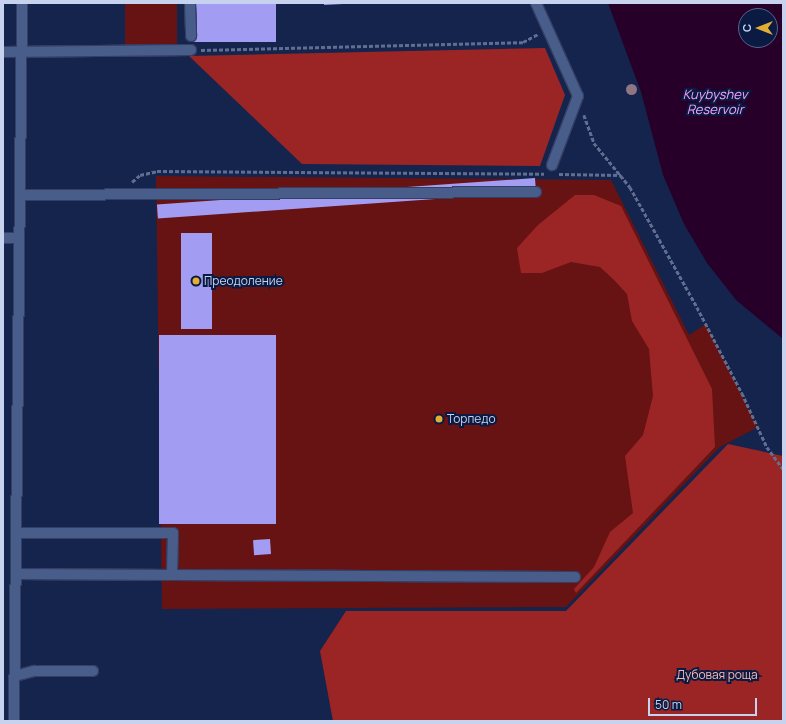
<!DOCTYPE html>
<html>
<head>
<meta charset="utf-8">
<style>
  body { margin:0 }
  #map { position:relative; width:786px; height:724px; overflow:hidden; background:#14244d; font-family:Manrope,sans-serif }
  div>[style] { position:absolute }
  .green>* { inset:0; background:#671213; transform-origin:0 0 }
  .forest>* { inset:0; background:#9b2525 }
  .water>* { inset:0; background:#260029 }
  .building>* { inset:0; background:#a29df3; transform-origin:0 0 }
  .path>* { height:2.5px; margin-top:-1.25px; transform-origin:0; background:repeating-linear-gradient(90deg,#606e91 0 4px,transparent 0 6px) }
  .roads { filter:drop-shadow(1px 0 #353e63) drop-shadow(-1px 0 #353e63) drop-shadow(0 1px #353e63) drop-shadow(0 -1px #353e63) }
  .minor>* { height:10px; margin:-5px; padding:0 5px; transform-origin:5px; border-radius:5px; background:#495d8b }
  .trees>* { width:11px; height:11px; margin:-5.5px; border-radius:50%; background:#907583 }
  .dots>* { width:11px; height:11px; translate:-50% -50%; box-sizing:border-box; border:2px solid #0b1a42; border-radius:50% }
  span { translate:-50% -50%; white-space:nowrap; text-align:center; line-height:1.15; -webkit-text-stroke:4px #0b1a42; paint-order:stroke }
  .poi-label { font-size:12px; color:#c7d3ee }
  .left { translate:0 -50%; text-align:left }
  .park-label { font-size:12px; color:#f5b7b0 }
  .water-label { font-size:13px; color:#f6a2f9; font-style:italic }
  .frame { position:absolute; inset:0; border:4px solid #c7d3ee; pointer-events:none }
  .north { position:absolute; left:738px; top:8px; width:40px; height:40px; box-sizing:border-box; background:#0b1a42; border:1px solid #566487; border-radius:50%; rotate:270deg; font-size:11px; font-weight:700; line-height:16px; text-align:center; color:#c7d3ee }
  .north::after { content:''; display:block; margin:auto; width:14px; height:18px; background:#e0af34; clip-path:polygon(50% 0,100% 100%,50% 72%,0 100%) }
  .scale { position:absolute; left:648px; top:698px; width:109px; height:18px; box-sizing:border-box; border:2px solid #c7d3ee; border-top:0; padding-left:5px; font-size:12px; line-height:14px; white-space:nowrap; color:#c7d3ee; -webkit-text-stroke:3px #0b1a42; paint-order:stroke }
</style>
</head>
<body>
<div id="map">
  <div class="green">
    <div style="left:125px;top:3px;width:52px;height:42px"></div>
    <div style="clip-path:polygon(156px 176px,611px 180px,689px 335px,706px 324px,758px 427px,720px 447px,566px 607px,162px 609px)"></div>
  </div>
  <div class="forest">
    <div style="clip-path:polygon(545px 48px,565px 95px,540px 166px,302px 164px,189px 56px)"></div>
    <div style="clip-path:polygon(575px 195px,594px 195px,621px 206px,712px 389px,715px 447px,576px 593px,574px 589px,594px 567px,610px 532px,633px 513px,625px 456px,643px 435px,653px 396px,649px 349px,632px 321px,627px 294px,614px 280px,600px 267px,571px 262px,542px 273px,521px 273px,517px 248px,538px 225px)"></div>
    <div style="clip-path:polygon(728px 444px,783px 456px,783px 721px,333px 721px,320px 651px,346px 611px,566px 611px)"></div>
  </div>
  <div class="water">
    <div style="clip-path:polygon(evenodd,608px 3px,783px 3px,783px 339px,736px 300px,707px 263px,684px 224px,663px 175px,641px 92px,608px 3px,746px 16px,770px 16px,770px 40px,746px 40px,746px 16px)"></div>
  </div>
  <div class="building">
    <div style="left:193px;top:3px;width:83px;height:39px"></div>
    <div style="clip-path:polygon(324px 3px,343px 3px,343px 4px,324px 5px)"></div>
    <div style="left:535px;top:178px;width:14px;height:379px;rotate:86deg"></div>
    <div style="left:181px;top:233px;width:31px;height:96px"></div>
    <div style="left:276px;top:335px;width:189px;height:117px;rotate:90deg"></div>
    <div style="left:270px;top:539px;width:15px;height:17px;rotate:86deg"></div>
  </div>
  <div class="path">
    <div style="left:201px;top:50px;width:322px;rotate:-1.4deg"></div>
    <div style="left:523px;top:42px;width:17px;rotate:-28deg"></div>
    <div style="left:584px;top:115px;width:30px;rotate:70deg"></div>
    <div style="left:594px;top:143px;width:57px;rotate:50.7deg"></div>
    <div style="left:630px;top:187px;width:137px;rotate:60.8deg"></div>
    <div style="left:697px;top:307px;width:97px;rotate:62.4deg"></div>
    <div style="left:742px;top:393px;width:60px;rotate:65.2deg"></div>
    <div style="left:767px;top:447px;width:27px;rotate:54deg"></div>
    <div style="left:559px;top:174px;width:62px;rotate:0.9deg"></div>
    <div style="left:132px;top:182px;width:11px;rotate:-41deg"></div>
    <div style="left:140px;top:175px;width:17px;rotate:-13deg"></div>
    <div style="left:157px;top:171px;width:387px;rotate:0.4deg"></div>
  </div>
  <div class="roads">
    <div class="minor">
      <div style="left:190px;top:3px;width:33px;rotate:88deg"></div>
      <div style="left:536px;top:3px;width:102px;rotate:65.7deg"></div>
      <div style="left:578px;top:96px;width:74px;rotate:110.6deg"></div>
      <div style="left:3px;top:52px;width:188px;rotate:-0.6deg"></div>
      <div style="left:20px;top:195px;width:516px;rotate:-0.33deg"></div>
      <div style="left:3px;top:238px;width:16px"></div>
      <div style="left:16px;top:533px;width:157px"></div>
      <div style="left:173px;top:533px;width:42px;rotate:91.4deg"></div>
      <div style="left:172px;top:575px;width:403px;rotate:0.3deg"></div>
      <div style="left:16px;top:574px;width:156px;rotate:0.4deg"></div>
      <div style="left:15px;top:676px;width:20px;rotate:-15deg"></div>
      <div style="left:34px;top:671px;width:59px"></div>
      <div style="left:14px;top:721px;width:718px;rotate:-89.36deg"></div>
    </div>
  </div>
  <div class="trees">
    <div style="left:631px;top:89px"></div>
  </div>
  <div class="dots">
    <div style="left:196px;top:281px;background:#e0af34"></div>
    <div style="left:439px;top:419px;background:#e0af34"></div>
  </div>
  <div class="poi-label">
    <span class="left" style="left:204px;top:281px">Преодоление</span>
    <span class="left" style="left:447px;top:419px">Торпедо</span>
  </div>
  <div class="park-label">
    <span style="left:717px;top:675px">Дубовая роща</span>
  </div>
  <div class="water-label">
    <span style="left:715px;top:102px">Kuybyshev<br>Reservoir</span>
  </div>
  <div class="frame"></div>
  <div class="north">С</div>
  <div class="scale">50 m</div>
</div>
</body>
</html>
